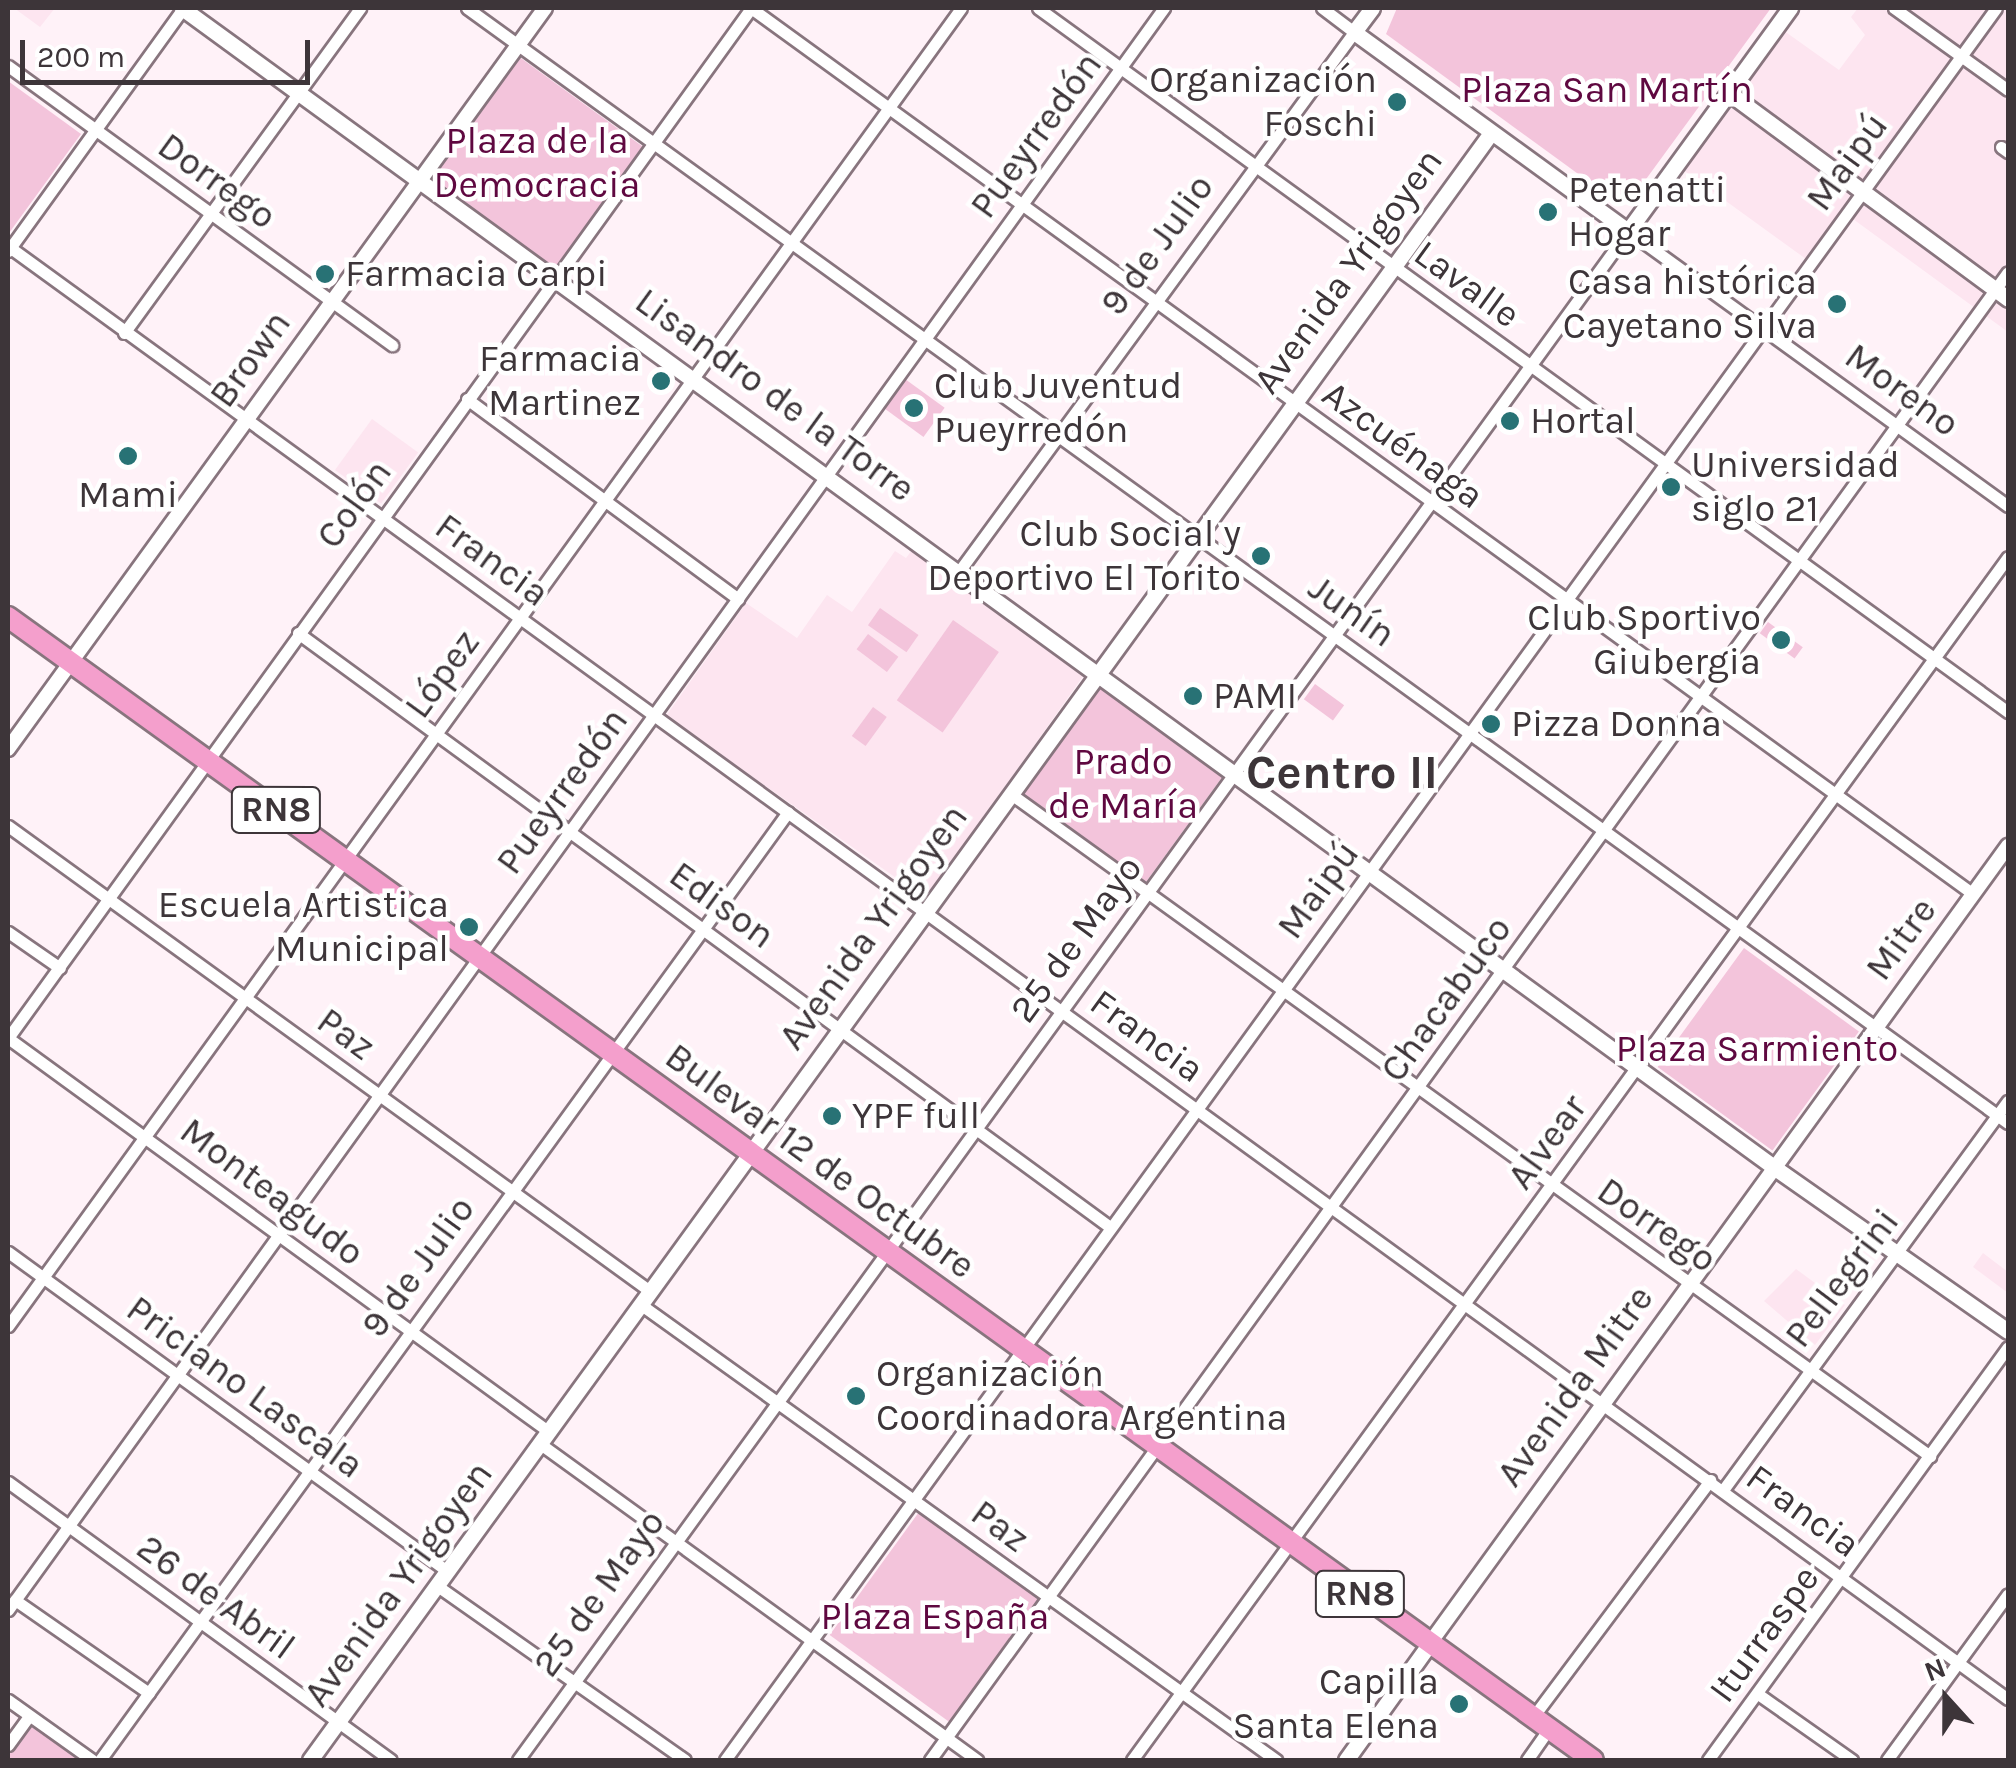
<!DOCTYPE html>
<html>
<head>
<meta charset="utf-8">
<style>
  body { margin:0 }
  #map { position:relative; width:2016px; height:1768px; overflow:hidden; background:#fff2f8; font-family:Karla,sans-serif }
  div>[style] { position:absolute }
  .built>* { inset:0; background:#fde5f0; transform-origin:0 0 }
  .green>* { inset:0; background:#f3c4db; transform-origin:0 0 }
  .roads { filter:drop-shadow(2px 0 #88757e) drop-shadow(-2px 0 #88757e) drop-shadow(0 2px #88757e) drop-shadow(0 -2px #88757e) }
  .minor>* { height:11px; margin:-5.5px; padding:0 5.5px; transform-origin:5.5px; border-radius:5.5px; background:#fff }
  .tertiary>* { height:14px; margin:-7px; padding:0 7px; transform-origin:7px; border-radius:7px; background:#fff }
  .secondary>* { height:15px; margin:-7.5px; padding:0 7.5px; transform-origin:7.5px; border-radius:7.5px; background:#fff }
  .trunk>* { height:20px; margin:-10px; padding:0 10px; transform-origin:10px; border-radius:10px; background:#f49fcc }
  .dots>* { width:28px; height:28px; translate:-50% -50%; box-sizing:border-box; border:5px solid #fff; border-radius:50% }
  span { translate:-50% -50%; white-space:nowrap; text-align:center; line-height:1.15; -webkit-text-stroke:9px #fff; paint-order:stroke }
  .shield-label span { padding:2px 8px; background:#fff; border:2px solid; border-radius:8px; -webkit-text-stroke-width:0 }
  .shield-label { font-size:35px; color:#3d3539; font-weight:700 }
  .poi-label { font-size:38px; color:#3d3539 }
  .right { translate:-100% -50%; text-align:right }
  .left { translate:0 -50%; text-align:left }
  .park-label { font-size:38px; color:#5f0840 }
  .street-label { font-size:38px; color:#3d3539 }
  .district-label { font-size:48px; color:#3d3539; font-weight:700 }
  .frame { position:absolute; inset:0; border:10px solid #3d3539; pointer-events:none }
  .north { position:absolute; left:1896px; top:1648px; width:100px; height:100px; -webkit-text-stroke:8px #fff; paint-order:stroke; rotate:339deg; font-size:28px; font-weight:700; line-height:40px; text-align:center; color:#3d3539 }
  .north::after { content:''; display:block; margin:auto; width:35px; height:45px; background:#3d3539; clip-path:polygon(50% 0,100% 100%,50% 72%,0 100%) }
  .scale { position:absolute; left:20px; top:40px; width:290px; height:45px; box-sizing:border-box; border:5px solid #3d3539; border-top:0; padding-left:12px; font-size:30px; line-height:35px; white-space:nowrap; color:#3d3539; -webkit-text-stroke:8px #fff; paint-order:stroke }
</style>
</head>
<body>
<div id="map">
  <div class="built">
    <div style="clip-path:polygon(14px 8px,55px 8px,40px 27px)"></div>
    <div style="clip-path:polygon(1858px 8px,2008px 8px,2008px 332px,1842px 211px,1806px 259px,1679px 167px,1780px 28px,1839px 70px,1865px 35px,1851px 17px)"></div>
    <div style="left:372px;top:419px;width:57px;height:63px;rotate:36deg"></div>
    <div style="clip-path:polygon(912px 550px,1086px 672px,926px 899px,666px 716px,746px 603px,797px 638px,827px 595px,852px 612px,895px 551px,906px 558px)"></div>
    <div style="clip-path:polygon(1983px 1253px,2008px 1272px,2008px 1293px,1973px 1267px)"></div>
    <div style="clip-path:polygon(1796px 1269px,1845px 1305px,1815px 1345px,1764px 1301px)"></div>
  </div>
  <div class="green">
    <div style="clip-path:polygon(1397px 8px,1771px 8px,1633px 197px,1614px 200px,1386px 34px)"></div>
    <div style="left:518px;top:56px;width:157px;height:150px;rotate:36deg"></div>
    <div style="clip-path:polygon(8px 81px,81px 134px,9px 233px,8px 232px)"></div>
    <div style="left:905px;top:379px;width:49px;height:36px;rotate:36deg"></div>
    <div style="left:880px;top:608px;width:47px;height:21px;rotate:35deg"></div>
    <div style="left:953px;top:620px;width:56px;height:98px;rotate:35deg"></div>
    <div style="left:1768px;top:622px;width:43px;height:14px;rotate:36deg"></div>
    <div style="left:868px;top:634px;width:38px;height:19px;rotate:37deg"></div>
    <div style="left:1315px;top:684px;width:36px;height:19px;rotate:36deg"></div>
    <div style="left:1100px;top:685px;width:153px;height:133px;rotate:36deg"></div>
    <div style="left:873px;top:707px;width:17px;height:36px;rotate:36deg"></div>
    <div style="left:1744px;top:948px;width:142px;height:147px;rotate:36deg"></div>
    <div style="left:919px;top:1512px;width:148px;height:152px;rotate:36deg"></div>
    <div style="clip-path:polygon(29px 1716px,92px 1760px,8px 1760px,8px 1746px)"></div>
  </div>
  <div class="roads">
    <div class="minor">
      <div style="left:467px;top:8px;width:1902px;rotate:35.89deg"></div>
      <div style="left:751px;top:8px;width:1509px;rotate:35.94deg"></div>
      <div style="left:1038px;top:8px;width:1199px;rotate:35.97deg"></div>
      <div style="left:1894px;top:8px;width:140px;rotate:35.7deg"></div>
      <div style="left:8px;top:66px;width:475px;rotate:36deg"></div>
      <div style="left:2001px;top:147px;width:9px;rotate:36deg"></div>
      <div style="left:8px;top:246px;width:2472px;rotate:36deg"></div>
      <div style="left:8px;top:251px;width:299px;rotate:-54.2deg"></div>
      <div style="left:124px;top:333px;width:402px;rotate:-54deg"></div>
      <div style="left:467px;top:399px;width:337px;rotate:36.4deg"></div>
      <div style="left:960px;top:570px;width:667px;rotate:-53.78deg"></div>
      <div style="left:1354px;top:32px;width:40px;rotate:-143deg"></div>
      <div style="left:298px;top:633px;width:1006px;rotate:36.19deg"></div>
      <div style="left:1011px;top:794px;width:1133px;rotate:35.77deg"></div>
      <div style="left:8px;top:826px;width:793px;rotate:35.92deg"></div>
      <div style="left:8px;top:932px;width:63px;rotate:34.7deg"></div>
      <div style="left:8px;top:1038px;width:1270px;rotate:-54.19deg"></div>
      <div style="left:8px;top:1038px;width:668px;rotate:36.05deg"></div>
      <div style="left:8px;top:1252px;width:543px;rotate:36deg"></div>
      <div style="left:640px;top:1304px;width:783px;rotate:35.64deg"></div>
      <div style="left:8px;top:1326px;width:1626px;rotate:-54.13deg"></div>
      <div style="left:539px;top:1443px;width:541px;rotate:35.89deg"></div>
      <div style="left:8px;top:1482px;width:473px;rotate:36deg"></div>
      <div style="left:1723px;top:1490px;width:482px;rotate:-53.8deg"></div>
      <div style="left:436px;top:1585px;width:304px;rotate:35.1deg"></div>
      <div style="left:15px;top:1600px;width:163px;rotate:34.8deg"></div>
      <div style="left:8px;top:1610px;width:1976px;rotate:-54.19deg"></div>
      <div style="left:1758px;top:1694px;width:115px;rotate:35.1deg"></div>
      <div style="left:8px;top:1700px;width:103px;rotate:35.5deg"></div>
      <div style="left:1533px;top:1717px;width:296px;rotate:-53.2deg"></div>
      <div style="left:8px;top:1745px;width:36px;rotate:-54deg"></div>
      <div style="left:100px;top:1760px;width:1171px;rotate:-54.03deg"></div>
      <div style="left:518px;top:1760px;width:1889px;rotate:-54.02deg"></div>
      <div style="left:1628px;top:231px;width:469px;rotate:35.9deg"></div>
      <div style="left:725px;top:1760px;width:2164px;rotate:-54.04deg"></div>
      <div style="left:930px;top:1760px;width:1837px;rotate:-54.08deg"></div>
      <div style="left:1132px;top:1760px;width:1488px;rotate:-53.94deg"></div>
      <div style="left:1527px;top:1760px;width:38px;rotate:-55deg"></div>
      <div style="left:1708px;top:1760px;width:510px;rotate:-54.01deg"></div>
      <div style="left:1887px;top:1760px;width:205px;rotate:-53.9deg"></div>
    </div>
    <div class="tertiary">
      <div style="left:8px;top:749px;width:915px;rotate:-54.07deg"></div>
      <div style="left:1430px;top:1643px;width:985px;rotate:-54.05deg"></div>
    </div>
    <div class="secondary">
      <div style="left:182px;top:8px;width:1971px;rotate:36.06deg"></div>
      <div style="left:1775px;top:1168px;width:284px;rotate:35deg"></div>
      <div style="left:1372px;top:8px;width:30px;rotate:127deg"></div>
      <div style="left:1354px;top:32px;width:339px;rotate:36deg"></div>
      <div style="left:1628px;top:231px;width:276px;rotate:-54deg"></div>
      <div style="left:1729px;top:93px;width:347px;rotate:36.4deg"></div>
      <div style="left:310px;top:1760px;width:2009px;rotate:-54.03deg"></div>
      <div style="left:1346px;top:1760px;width:144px;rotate:-54.3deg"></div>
    </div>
    <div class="trunk">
      <div style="left:8px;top:617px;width:1954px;rotate:35.8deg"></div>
    </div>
  </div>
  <div class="dots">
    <div style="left:1397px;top:102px;background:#287275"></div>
    <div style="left:1548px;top:212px;background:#287275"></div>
    <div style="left:325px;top:274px;background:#287275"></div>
    <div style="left:1837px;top:304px;background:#287275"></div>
    <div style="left:661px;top:381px;background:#287275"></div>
    <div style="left:914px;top:408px;background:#287275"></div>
    <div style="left:1510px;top:421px;background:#287275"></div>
    <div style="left:128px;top:456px;background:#287275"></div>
    <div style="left:1671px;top:487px;background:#287275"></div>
    <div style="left:1261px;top:556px;background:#287275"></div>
    <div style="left:1781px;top:640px;background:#287275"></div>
    <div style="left:1193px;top:696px;background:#287275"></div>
    <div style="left:1491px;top:724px;background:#287275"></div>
    <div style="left:469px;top:927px;background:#287275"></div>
    <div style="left:832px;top:1116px;background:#287275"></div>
    <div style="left:856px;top:1396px;background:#287275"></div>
    <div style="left:1459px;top:1704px;background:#287275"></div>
  </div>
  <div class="shield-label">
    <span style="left:276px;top:810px">RN8</span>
    <span style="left:1360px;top:1594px">RN8</span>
  </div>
  <div class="poi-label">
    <span class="right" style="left:1377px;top:102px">Organización<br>Foschi</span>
    <span class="left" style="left:1568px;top:212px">Petenatti<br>Hogar</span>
    <span class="left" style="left:345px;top:274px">Farmacia Carpi</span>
    <span class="right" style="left:1817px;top:304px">Casa histórica<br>Cayetano Silva</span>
    <span class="right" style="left:641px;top:381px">Farmacia<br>Martinez</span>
    <span class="left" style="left:934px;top:408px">Club Juventud<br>Pueyrredón</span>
    <span class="left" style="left:1530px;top:421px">Hortal</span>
    <span class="left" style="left:1691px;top:487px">Universidad<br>siglo 21</span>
    <span style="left:128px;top:495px">Mami</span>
    <span class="right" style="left:1241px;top:556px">Club Social y<br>Deportivo El Torito</span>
    <span class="right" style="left:1761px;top:640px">Club Sportivo<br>Giubergia</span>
    <span class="left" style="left:1213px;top:696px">PAMI</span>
    <span class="left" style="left:1511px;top:724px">Pizza Donna</span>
    <span class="right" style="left:449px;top:927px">Escuela Artistica<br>Municipal</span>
    <span class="left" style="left:852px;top:1116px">YPF full</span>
    <span class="left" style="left:876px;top:1396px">Organización<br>Coordinadora Argentina</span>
    <span class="right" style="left:1439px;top:1704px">Capilla<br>Santa Elena</span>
  </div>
  <div class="park-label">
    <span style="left:1607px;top:90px">Plaza San Martín</span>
    <span style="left:537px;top:163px">Plaza de la<br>Democracia</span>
    <span style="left:1123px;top:784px">Prado<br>de María</span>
    <span style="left:1757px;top:1049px">Plaza Sarmiento</span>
    <span style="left:935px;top:1617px">Plaza España</span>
  </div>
  <div class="street-label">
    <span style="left:1036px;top:135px;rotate:-54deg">Pueyrredón</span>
    <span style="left:1847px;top:162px;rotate:-54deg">Maipú</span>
    <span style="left:217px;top:181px;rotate:36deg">Dorrego</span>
    <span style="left:1157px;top:245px;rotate:-54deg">9 de Julio</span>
    <span style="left:1348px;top:271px;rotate:-54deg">Avenida Yrigoyen</span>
    <span style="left:1467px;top:284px;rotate:36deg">Lavalle</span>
    <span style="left:250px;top:359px;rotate:-54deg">Brown</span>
    <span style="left:1902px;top:390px;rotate:36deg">Moreno</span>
    <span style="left:775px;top:395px;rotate:36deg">Lisandro de la Torre</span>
    <span style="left:1403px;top:445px;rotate:36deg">Azcuénaga</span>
    <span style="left:354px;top:504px;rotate:-54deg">Colón</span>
    <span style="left:492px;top:560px;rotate:36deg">Francia</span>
    <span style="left:1352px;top:611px;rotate:35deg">Junín</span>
    <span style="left:442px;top:674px;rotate:-54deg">López</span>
    <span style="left:562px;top:791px;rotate:-54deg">Pueyrredón</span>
    <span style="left:1318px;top:890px;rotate:-54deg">Maipú</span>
    <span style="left:722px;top:905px;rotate:36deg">Edison</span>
    <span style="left:873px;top:927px;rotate:-54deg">Avenida Yrigoyen</span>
    <span style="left:1076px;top:939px;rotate:-54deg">25 de Mayo</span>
    <span style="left:1901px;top:939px;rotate:-54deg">Mitre</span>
    <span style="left:1446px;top:999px;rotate:-54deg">Chacabuco</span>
    <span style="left:346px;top:1034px;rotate:36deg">Paz</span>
    <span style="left:1147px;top:1036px;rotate:36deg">Francia</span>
    <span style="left:1547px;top:1142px;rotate:-54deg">Alvear</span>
    <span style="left:820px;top:1161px;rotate:36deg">Bulevar 12 de Octubre</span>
    <span style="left:272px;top:1192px;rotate:37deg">Monteagudo</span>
    <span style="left:1657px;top:1225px;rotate:35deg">Dorrego</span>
    <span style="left:418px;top:1267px;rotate:-54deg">9 de Julio</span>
    <span style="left:1842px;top:1278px;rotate:-53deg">Pellegrini</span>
    <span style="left:1575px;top:1386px;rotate:-54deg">Avenida Mitre</span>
    <span style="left:245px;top:1387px;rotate:36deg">Priciano Lascala</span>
    <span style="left:1803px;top:1511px;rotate:36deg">Francia</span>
    <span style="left:1000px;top:1526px;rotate:36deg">Paz</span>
    <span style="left:398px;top:1584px;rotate:-54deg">Avenida Yrigoyen</span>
    <span style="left:599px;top:1593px;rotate:-54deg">25 de Mayo</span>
    <span style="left:216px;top:1597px;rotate:36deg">26 de Abril</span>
    <span style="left:1764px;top:1634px;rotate:-54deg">Iturraspe</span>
  </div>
  <div class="district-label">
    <span style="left:1342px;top:773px">Centro II</span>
  </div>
  <div class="frame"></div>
  <div class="north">N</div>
  <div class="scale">200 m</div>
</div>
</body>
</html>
